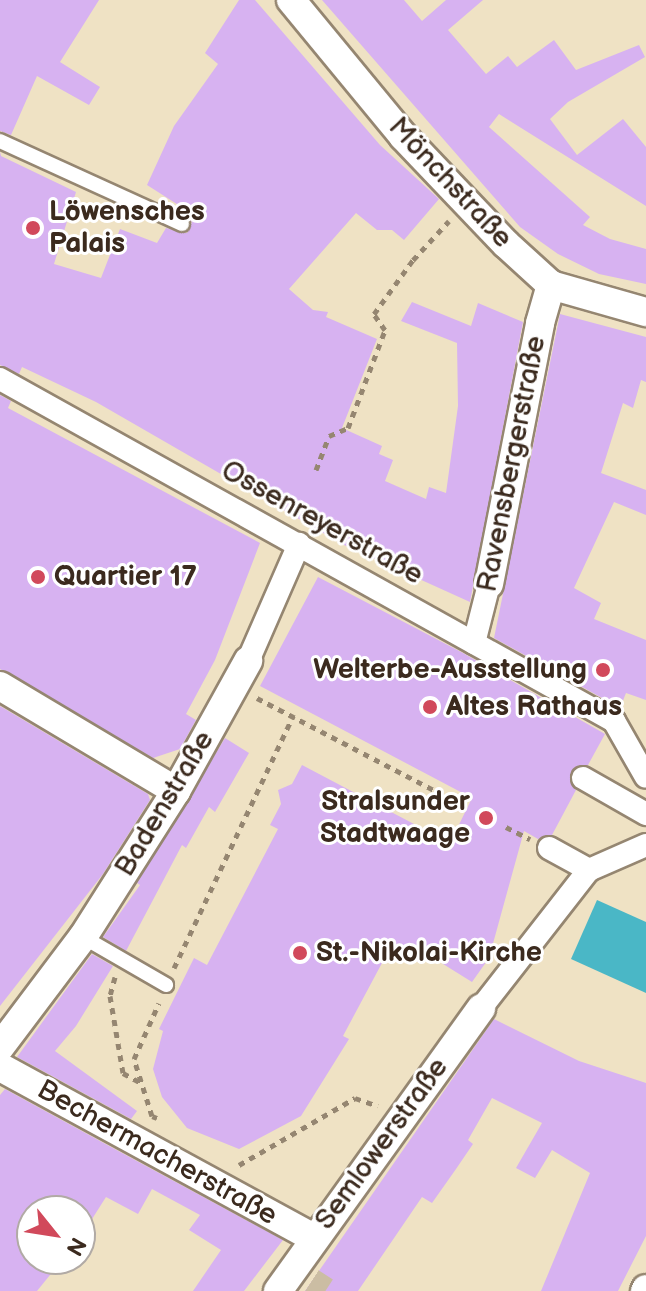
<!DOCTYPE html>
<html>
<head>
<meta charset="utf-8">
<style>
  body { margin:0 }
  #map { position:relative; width:646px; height:1291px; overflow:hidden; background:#efe2c4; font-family:"Balsamiq Sans",sans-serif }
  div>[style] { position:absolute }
  .water>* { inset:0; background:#4ab7c6 }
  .building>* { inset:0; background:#d7b2f1 }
  .minor-tunnel>* { height:28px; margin-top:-14px; transform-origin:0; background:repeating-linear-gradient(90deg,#cbbda3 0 28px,transparent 0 42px) }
  .path>* { height:5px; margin-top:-2.5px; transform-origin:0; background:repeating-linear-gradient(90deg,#958671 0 6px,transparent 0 12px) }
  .roads { filter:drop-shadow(2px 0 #958671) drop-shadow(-2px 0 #958671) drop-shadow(0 2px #958671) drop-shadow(0 -2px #958671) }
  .service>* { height:14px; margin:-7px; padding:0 7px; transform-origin:7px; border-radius:7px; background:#fff }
  .pedestrian>* { height:22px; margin:-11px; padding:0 11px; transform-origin:11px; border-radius:11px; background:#fff }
  .minor>* { height:28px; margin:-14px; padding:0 14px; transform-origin:14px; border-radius:14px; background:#fff }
  .dots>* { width:22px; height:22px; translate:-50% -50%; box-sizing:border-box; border:4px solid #fff; border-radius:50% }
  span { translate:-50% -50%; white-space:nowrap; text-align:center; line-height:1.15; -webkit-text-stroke:6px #fff; paint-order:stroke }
  .street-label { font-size:28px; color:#3b2a1e }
  .poi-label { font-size:28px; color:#3b2a1e; font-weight:700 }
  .left { translate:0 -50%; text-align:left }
  .right { translate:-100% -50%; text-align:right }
  .north { position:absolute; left:16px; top:1195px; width:80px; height:80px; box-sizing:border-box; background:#fff; border:2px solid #b1aaa5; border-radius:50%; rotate:120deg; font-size:22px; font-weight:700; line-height:32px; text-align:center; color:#3b2a1e }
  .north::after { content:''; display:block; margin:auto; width:28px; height:36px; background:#d1495b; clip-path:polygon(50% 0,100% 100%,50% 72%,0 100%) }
</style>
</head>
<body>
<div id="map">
  <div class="water">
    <div style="clip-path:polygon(597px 900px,646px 922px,646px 993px,571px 959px)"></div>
  </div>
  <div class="building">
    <div style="clip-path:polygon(0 0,99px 0,60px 62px,100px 87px,89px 105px,37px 76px,11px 135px,0 131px)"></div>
    <div style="clip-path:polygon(239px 0,255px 0,380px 145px,439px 199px,404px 240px,392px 230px,377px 230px,356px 213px,289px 289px,313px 310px,328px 312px,326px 317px,377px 339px,342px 428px,382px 446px,379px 454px,393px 460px,385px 481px,426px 499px,429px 487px,446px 493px,458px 406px,457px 343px,401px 321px,412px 302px,471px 326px,478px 303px,523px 322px,470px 602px,344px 545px,96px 402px,22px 367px,19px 374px,0 365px,0 152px,1px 156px,76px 192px,54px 264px,101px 278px,120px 229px,157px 243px,166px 228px,187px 233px,192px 222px,177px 211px,180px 206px,147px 185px,174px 126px,218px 64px,205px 53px)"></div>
    <div style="clip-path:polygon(322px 0,404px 0,422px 21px,446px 0,483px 0,448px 30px,486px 74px,508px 56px,517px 67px,554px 40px,576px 70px,639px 45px,645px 57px,568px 102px,550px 119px,577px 155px,623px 119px,646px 147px,646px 206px,499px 114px,489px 127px,590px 217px,583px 225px,610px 239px,646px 249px,646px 284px,599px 274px,558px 254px,520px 227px)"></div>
    <div style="clip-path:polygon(560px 314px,646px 337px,646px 382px,641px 380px,633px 408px,623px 403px,601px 473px,646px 490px,646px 515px,614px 502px,574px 588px,601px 603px,594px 619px,646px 640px,646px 700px,626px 693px,620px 708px,494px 638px)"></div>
    <div style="clip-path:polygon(0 395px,11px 401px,8px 408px,260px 543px,215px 660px,186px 714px,196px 720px,180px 749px,153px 758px,0 669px)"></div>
    <div style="clip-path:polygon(318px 577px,463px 653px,605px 734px,588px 765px,577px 766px,571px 772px,571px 784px,576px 790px,552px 835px,538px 839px,524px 831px,489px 958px,472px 982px,427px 954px,422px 964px,390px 948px,343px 1036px,349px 1039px,301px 1116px,239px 1149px,187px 1128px,162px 1097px,153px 1069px,163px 1031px,159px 1029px,194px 958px,207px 965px,278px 829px,270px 825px,281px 804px,278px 790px,292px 784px,302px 765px,450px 843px,472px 798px,260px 686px)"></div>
    <div style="clip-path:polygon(0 706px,148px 794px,150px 800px,103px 874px,0 1006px)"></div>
    <div style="clip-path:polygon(225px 738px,249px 753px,215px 812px,209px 807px,186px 848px,182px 845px,126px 951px,103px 937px,140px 885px,137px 883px)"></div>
    <div style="clip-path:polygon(92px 954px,113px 966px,76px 1026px,55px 1051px,137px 1111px,131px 1119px,17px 1057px)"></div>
    <div style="clip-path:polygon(494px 1019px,579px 1061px,646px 1083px,646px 1236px,618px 1291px,541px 1291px,590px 1173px,552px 1150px,535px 1178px,516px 1168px,542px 1123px,492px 1098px,468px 1140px,473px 1144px,456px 1169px,432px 1203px,422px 1197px,358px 1291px,305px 1291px)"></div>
    <div style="clip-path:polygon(5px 1089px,111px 1147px,283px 1240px,244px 1291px,193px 1291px,221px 1250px,189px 1230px,200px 1215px,152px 1189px,138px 1214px,106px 1197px,80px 1238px,80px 1211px,32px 1211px,32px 1259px,63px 1259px,37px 1291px,0 1291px,0 1095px)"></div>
  </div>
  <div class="minor-tunnel">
    <div style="left:311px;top:1282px;width:17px;rotate:33deg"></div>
  </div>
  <div class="path">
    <div style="left:316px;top:470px;width:36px;rotate:-69deg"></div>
    <div style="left:329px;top:436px;width:21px;rotate:-23deg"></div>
    <div style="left:348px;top:428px;width:105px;rotate:-69.3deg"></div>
    <div style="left:385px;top:330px;width:19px;rotate:-125deg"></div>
    <div style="left:374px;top:314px;width:67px;rotate:-54.2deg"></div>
    <div style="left:413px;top:260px;width:53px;rotate:-47.3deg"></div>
    <div style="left:257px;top:698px;width:238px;rotate:27.5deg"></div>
    <div style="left:506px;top:827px;width:27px;rotate:27deg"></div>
    <div style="left:174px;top:968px;width:279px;rotate:-64.7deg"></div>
    <div style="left:115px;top:977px;width:20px;rotate:105deg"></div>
    <div style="left:110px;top:996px;width:78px;rotate:80.4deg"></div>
    <div style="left:123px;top:1073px;width:21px;rotate:29deg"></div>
    <div style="left:157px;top:1118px;width:5px;rotate:-158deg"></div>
    <div style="left:152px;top:1116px;width:60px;rotate:-107.5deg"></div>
    <div style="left:134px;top:1059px;width:61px;rotate:-65.9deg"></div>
    <div style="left:239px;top:1165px;width:134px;rotate:-30deg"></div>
    <div style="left:355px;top:1098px;width:24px;rotate:19deg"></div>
  </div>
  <div class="roads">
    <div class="service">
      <div style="left:0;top:141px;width:200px;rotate:24.5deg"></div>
      <div style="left:83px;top:937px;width:96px;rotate:30deg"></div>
    </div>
    <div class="pedestrian">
      <div style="left:0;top:379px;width:703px;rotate:29.12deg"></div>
      <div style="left:614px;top:721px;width:64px;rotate:60.3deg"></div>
      <div style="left:474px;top:643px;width:61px;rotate:-75.7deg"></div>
      <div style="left:248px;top:661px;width:128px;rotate:-66.4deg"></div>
      <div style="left:583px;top:778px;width:73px;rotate:29.7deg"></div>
      <div style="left:549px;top:848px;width:46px;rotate:28.8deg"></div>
      <div style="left:481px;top:1008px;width:175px;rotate:-52deg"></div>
      <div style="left:589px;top:870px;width:62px;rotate:-23.7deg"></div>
    </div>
    <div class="minor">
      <div style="left:291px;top:0;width:176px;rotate:50.5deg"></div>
      <div style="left:403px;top:136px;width:149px;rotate:46.4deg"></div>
      <div style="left:506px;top:244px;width:61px;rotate:42.3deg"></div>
      <div style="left:551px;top:285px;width:99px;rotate:15.9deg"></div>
      <div style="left:489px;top:584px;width:266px;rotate:-78.9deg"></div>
      <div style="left:540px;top:323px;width:40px;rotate:-74deg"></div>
      <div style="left:0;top:686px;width:205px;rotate:30.8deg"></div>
      <div style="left:0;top:1047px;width:138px;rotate:-53deg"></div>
      <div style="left:83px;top:937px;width:173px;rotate:-57.5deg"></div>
      <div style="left:176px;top:791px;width:149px;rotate:-61deg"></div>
      <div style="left:0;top:1067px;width:358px;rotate:28.6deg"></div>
      <div style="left:278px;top:1291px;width:348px;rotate:-54.3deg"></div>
      <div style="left:645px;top:1291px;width:2px;rotate:-63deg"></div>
    </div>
  </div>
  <div class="dots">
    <div style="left:33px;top:228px;background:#d1495b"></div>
    <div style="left:38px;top:577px;background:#d1495b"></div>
    <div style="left:603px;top:670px;background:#d1495b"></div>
    <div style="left:430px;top:707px;background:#d1495b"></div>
    <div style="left:486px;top:818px;background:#d1495b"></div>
    <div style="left:300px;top:953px;background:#d1495b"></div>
  </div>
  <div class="street-label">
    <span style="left:450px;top:183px;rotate:47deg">Mönchstraße</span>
    <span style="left:512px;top:464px;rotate:-79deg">Ravensbergerstraße</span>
    <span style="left:322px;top:523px;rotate:29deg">Ossenreyerstraße</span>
    <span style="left:165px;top:804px;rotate:-59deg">Badenstraße</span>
    <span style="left:382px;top:1144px;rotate:-54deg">Semlowerstraße</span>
    <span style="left:157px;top:1153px;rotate:29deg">Bechermacherstraße</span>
  </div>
  <div class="poi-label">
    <span class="left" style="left:49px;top:228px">Löwensches<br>Palais</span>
    <span class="left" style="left:54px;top:577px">Quartier 17</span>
    <span class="right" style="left:587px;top:670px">Welterbe-Ausstellung</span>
    <span class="left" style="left:446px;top:707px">Altes Rathaus</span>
    <span class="right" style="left:470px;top:818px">Stralsunder<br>Stadtwaage</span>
    <span class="left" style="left:316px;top:953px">St.-Nikolai-Kirche</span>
  </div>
  <div class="north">N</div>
</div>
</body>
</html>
